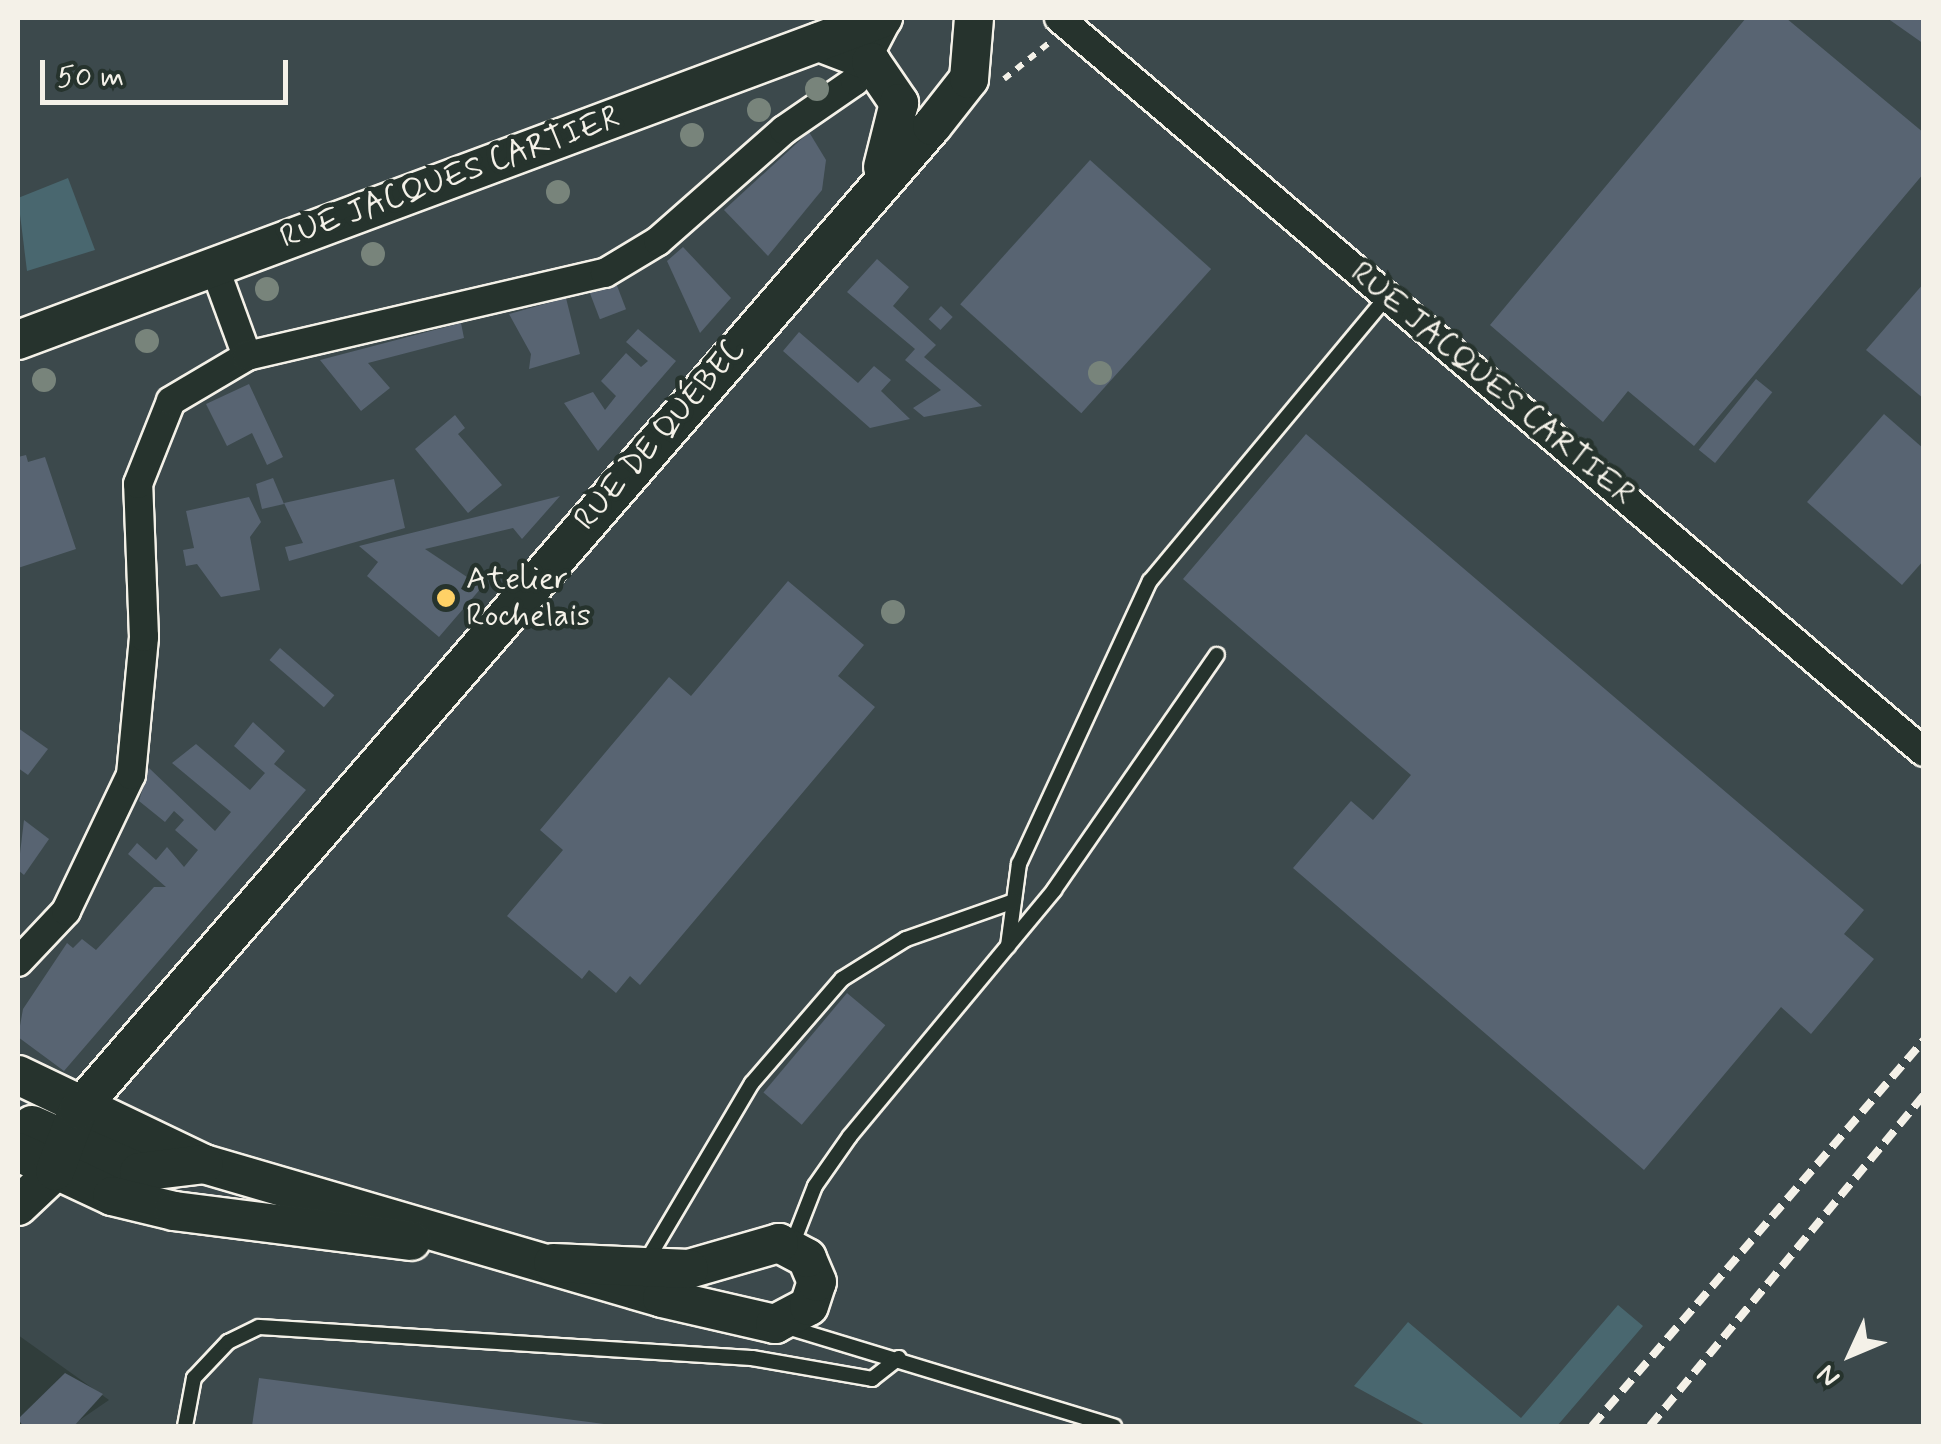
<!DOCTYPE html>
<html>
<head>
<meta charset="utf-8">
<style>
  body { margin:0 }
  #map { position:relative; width:1941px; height:1444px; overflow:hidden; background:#303d3b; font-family:Mynerve,sans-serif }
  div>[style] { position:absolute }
  .built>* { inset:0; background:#3c494c }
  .water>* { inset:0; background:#49676f }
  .building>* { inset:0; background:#586472; transform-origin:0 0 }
  .path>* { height:6px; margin-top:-3px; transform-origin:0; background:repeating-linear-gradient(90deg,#f4f1e8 0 8px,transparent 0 16px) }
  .roads { filter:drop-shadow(2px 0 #f4f1e8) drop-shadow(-2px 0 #f4f1e8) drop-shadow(0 2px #f4f1e8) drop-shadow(0 -2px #f4f1e8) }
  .lane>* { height:14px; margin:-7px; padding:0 7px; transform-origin:7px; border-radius:7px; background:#26332d }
  .street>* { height:28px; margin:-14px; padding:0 14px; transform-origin:14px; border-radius:14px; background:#26332d }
  .secondary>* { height:38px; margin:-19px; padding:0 19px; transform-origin:19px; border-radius:19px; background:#26332d }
  .rail>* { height:8px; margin-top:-4px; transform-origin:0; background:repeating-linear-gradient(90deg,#f4f1e8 0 15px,transparent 0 23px) }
  .trees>* { width:24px; height:24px; margin:-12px; border-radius:50%; background:#78847b }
  .dots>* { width:28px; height:28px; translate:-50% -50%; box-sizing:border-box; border:5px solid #26332d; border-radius:50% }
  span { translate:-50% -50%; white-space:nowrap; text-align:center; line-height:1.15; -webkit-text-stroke:9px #26332d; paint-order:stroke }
  .street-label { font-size:32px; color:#f4f1e8 }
  .poi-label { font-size:32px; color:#f4f1e8 }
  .left { translate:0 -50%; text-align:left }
  .frame { position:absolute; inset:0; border:20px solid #f4f1e8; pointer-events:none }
  .north { position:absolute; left:1801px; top:1304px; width:100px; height:100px; -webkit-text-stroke:8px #26332d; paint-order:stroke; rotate:226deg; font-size:28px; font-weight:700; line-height:40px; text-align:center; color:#f4f1e8 }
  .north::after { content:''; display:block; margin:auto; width:35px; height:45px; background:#f4f1e8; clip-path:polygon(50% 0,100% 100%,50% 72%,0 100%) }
  .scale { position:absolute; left:40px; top:60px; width:248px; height:45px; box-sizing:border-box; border:5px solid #f4f1e8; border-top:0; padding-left:12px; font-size:30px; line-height:35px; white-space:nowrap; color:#f4f1e8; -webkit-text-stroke:8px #26332d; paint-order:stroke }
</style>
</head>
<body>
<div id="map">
  <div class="built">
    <div style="clip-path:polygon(18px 18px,1923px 18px,1923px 1426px,71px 1426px,109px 1400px,18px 1335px)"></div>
  </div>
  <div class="water">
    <div style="clip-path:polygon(68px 178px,95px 250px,27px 271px,18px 198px)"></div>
    <div style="clip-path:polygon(1618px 1305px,1643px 1326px,1557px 1426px,1427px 1426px,1354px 1386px,1408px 1322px,1521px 1418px)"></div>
  </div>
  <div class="building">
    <div style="clip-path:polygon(1746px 18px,1786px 18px,1924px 133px,1924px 173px,1694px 446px,1628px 391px,1603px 422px,1490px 325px)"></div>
    <div style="clip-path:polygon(1887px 18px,1924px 18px,1924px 44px)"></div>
    <div style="clip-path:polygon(809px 132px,826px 160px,822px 190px,768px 256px,724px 210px)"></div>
    <div style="left:1090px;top:160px;width:163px;height:194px;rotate:42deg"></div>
    <div style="clip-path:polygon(683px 247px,731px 298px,700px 333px,667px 261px)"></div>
    <div style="clip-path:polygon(877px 259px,909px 287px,893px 306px,936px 345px,924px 357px,982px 406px,924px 417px,913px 408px,941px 390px,905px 360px,915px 349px,847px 292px)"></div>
    <div style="left:616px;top:283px;width:28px;height:28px;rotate:69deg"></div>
    <div style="clip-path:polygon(1924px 283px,1924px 399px,1866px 350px)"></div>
    <div style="clip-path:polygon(566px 298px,580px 354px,529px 369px,531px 354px,509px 314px)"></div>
    <div style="left:941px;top:306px;width:16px;height:18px;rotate:43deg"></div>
    <div style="clip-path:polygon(461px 323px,464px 338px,368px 363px,390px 388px,361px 411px,320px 360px)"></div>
    <div style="clip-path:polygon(638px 329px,676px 361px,598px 451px,564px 403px,593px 392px,605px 410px,616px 396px,601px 381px,626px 353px,641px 367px,648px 361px,626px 342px)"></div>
    <div style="clip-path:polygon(799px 332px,858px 383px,874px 366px,891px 380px,881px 391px,910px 419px,870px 428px,783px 351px)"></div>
    <div style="left:1756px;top:379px;width:21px;height:91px;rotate:39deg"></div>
    <div style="clip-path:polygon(249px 384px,283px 457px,267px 465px,252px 433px,227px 446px,206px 404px)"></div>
    <div style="clip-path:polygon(1884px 414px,1924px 449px,1924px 560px,1902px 585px,1807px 502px)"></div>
    <div style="clip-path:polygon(455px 415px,465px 428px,458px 434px,502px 485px,468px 513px,415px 449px)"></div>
    <div style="clip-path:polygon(1306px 434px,1864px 910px,1844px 934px,1874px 959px,1811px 1034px,1781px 1007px,1644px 1170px,1293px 868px,1351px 801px,1373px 820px,1411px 775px,1183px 579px)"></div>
    <div style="clip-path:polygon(26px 455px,28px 462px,45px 457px,76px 549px,18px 568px,18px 457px)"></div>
    <div style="clip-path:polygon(273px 478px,284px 504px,262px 509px,256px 484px)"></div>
    <div style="clip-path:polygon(394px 479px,405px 528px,289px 561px,285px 547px,303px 543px,284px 503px)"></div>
    <div style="clip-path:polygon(560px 496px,522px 539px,513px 528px,425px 549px,482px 587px,439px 637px,367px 576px,378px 562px,359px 546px)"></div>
    <div style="clip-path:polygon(249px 497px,261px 522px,250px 537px,260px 590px,221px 597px,197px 564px,186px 566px,183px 550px,194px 548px,186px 511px)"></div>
    <div style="clip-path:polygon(788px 581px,864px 645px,838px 676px,875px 707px,640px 985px,630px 976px,616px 993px,589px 970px,582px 979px,507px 916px,563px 850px,540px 830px,669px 677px,691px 696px)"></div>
    <div style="left:280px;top:648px;width:72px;height:16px;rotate:41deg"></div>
    <div style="clip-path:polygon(253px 722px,285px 751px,274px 764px,306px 790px,64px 1071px,18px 1037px,23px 1009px,67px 943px,73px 948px,82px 939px,96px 950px,154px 887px,166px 887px,128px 854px,137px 843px,156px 860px,167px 847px,184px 867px,198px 850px,175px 830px,184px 820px,174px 811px,165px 822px,139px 801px,149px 768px,215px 831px,231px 812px,172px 763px,196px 744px,250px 790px,265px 773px,234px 746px)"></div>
    <div style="clip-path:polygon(18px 728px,48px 749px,28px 775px,18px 768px)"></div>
    <div style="clip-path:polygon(24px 820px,49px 839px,24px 875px,18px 870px)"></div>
    <div style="left:847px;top:993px;width:50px;height:130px;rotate:40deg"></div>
    <div style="clip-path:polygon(65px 1373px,103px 1394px,74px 1426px,23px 1426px,18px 1419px)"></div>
    <div style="clip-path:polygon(259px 1378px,604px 1424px,604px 1426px,252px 1426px)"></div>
  </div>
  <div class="path">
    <div style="left:1004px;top:79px;width:58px;rotate:-38.7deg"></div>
  </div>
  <div class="roads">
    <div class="lane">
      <div style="left:1008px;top:946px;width:83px;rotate:-82.4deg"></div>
      <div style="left:1019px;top:864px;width:312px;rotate:-65.2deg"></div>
      <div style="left:1150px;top:581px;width:372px;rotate:-50.2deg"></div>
      <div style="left:792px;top:1245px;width:63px;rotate:-68.7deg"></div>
      <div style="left:815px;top:1186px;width:61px;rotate:-55deg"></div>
      <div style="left:850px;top:1136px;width:320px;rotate:-50.3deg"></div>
      <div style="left:1054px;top:890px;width:286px;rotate:-55.3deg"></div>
      <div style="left:646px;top:1262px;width:208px;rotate:-59.4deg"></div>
      <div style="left:752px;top:1083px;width:138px;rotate:-49.1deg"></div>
      <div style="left:842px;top:979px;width:75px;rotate:-32deg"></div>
      <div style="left:906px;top:939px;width:114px;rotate:-19.4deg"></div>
      <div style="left:784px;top:1326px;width:345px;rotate:16.9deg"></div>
      <div style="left:185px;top:1426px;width:49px;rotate:-79.4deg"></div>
      <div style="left:194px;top:1378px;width:50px;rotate:-46.6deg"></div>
      <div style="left:228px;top:1342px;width:34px;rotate:-26deg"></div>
      <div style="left:259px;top:1327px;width:494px;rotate:3.6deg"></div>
      <div style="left:752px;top:1358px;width:122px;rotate:9.9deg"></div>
      <div style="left:872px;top:1379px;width:34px;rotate:-38deg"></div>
    </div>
    <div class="street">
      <div style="left:1059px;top:18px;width:1134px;rotate:40.32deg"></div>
      <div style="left:214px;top:266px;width:96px;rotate:69.9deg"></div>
      <div style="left:18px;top:962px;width:70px;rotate:-46.7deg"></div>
      <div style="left:66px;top:911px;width:151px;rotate:-64.5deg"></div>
      <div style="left:131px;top:775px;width:139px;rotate:-84.6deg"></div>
      <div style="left:144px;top:637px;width:153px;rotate:-92.2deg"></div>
      <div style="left:138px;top:484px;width:89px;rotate:-68.3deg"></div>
      <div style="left:171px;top:401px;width:88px;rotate:-30.6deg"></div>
      <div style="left:247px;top:356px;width:367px;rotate:-13.1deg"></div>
      <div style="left:605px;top:273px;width:62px;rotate:-31.1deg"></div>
      <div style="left:658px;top:241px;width:168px;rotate:-41.4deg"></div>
      <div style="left:784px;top:130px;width:86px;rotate:-34.6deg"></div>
      <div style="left:855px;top:81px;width:71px;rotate:-62.4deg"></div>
    </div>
    <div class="secondary">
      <div style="left:819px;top:42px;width:56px;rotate:21deg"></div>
      <div style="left:871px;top:62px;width:50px;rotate:55.7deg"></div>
      <div style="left:899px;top:103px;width:66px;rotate:104deg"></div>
      <div style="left:18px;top:340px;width:923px;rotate:-20.42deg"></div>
      <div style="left:18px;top:1075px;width:206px;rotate:25.6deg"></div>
      <div style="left:204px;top:1164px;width:477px;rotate:16.3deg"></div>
      <div style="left:662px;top:1298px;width:116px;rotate:13deg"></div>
      <div style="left:775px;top:1324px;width:38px;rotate:-28deg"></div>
      <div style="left:809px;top:1306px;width:25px;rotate:-72deg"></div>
      <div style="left:817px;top:1282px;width:26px;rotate:-113deg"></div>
      <div style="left:807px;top:1258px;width:32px;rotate:-152deg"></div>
      <div style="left:779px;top:1243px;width:94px;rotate:163.9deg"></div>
      <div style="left:689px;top:1269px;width:136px;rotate:-177.5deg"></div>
      <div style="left:32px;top:1125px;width:117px;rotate:23.7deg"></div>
      <div style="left:139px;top:1172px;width:65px;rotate:-7deg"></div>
      <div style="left:18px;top:1152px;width:104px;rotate:25.1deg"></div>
      <div style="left:112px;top:1196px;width:64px;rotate:13.6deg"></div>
      <div style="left:174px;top:1211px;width:239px;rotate:7.2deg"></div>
      <div style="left:18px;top:1206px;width:51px;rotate:-43.4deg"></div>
      <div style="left:55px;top:1171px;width:65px;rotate:-69.3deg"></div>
      <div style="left:78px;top:1110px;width:1303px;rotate:-49.05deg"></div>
      <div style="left:932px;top:126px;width:60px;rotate:-51.8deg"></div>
      <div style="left:969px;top:79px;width:61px;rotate:-85.3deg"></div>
    </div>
  </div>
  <div class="rail">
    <div style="left:1592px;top:1426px;width:509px;rotate:-49.3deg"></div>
    <div style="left:1650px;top:1426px;width:430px;rotate:-50.4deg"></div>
  </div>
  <div class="trees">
    <div style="left:817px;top:89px"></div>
    <div style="left:759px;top:110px"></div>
    <div style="left:692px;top:135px"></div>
    <div style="left:558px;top:192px"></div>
    <div style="left:373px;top:254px"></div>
    <div style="left:267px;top:289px"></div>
    <div style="left:147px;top:341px"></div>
    <div style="left:1100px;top:373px"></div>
    <div style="left:44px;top:380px"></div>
    <div style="left:893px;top:612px"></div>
  </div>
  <div class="dots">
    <div style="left:446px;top:598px;background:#ffd166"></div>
  </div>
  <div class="street-label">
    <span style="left:450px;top:178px;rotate:-20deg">RUE JACQUES CARTIER</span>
    <span style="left:1492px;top:384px;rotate:40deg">RUE JACQUES CARTIER</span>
    <span style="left:660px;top:435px;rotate:-49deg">RUE DE QUÉBEC</span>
  </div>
  <div class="poi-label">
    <span class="left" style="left:466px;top:598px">Atelier<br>Rochelais</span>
  </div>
  <div class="frame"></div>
  <div class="north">N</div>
  <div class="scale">50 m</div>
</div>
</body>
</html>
